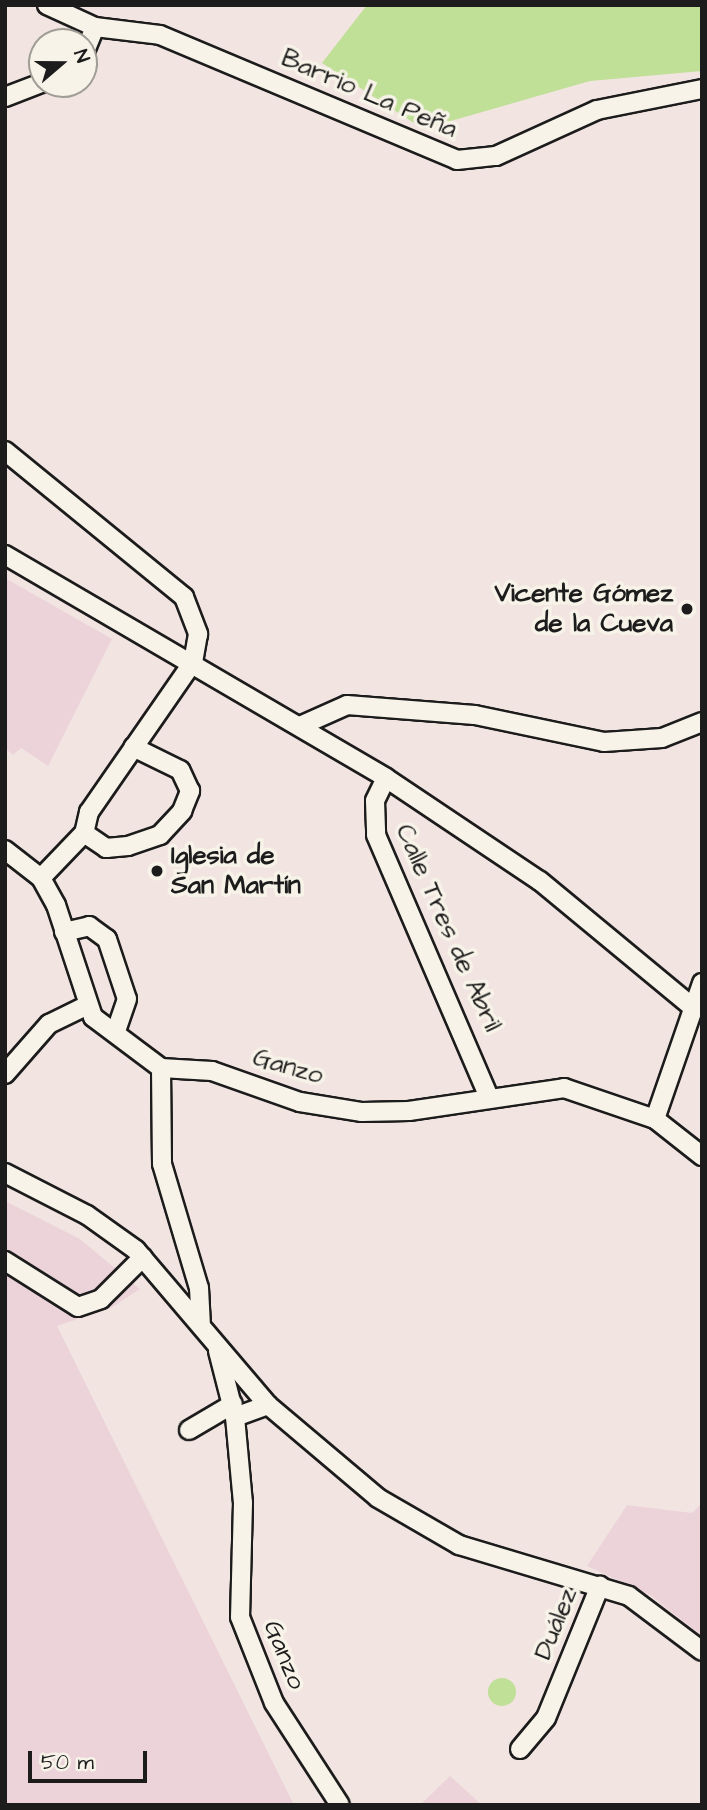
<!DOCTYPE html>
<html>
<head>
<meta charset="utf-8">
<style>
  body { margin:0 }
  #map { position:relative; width:707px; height:1810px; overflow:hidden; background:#f2e4e1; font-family:"Architects Daughter",sans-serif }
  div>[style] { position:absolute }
  .built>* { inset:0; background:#ecd3d9 }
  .green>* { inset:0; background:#c0df97 }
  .round { border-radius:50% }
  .roads { filter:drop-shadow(2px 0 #1c1c1c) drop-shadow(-2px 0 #1c1c1c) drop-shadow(0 2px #1c1c1c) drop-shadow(0 -2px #1c1c1c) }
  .minor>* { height:18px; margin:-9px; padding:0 9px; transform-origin:9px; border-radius:9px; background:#f7f3e8 }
  .dots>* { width:19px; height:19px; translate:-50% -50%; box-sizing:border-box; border:4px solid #f7f3e8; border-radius:50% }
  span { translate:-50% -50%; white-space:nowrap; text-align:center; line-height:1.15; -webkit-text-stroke:7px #f7f3e8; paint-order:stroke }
  .street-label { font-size:26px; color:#1c1c1c }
  .poi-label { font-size:26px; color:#1c1c1c; font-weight:700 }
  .right { translate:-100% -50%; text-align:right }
  .left { translate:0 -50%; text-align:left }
  .frame { position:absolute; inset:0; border:7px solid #1c1c1c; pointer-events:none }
  .north { position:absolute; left:28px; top:28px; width:70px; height:70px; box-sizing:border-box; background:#f7f3e8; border:2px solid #9f9d96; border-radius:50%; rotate:70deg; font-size:19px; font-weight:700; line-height:28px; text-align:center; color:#1c1c1c }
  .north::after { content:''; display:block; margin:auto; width:24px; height:32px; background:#1c1c1c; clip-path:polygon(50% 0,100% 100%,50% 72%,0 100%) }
  .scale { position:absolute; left:28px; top:1751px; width:119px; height:32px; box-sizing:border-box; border:4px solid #1c1c1c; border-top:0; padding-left:9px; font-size:21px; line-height:24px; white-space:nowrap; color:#1c1c1c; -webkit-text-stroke:5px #f7f3e8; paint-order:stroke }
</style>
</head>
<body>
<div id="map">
  <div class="built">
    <div style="clip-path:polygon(5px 578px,112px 639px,48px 766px,21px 748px,13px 755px,5px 748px)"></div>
    <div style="clip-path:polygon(5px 1201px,80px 1239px,140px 1289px,111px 1308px,57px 1326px,294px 1805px,5px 1805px)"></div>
    <div style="clip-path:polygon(702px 1503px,702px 1636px,650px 1595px,587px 1566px,627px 1505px,692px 1513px)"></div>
    <div style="clip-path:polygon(450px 1776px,482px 1805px,420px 1805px)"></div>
  </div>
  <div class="green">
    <div style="clip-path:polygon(367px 5px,702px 5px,702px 71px,590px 81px,423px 129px,322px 63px)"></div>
    <div class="round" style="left:488px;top:1678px;width:28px;height:28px"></div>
  </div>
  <div class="roads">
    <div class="minor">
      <div style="left:47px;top:5px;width:53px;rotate:24.6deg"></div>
      <div style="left:95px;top:27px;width:65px;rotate:7deg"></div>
      <div style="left:160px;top:35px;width:322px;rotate:22.8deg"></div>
      <div style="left:457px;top:160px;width:39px;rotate:-6deg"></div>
      <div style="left:496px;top:156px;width:111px;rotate:-24.5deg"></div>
      <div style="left:597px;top:110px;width:107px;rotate:-11.3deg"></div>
      <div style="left:84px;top:54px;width:29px;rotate:-68deg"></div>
      <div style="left:5px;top:97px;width:40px;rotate:-21deg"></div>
      <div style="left:5px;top:451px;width:231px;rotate:39.2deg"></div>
      <div style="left:184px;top:597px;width:40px;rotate:69deg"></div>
      <div style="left:198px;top:634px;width:28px;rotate:100deg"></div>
      <div style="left:193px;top:662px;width:183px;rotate:124.7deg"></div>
      <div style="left:89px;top:812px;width:22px;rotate:103deg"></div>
      <div style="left:84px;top:833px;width:62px;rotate:133.7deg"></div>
      <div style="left:5px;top:555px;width:441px;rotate:30.3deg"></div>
      <div style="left:386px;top:778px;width:185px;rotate:33.8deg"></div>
      <div style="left:540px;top:881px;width:195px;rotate:39.6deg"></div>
      <div style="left:300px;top:726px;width:51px;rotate:-24.1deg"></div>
      <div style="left:347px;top:705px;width:128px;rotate:4.5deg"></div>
      <div style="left:475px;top:715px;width:132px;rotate:11.8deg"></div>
      <div style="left:604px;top:742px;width:58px;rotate:-3.9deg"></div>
      <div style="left:662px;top:738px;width:43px;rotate:-21.8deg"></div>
      <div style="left:386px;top:778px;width:25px;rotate:116deg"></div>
      <div style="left:375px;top:801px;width:34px;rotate:88deg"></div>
      <div style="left:376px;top:835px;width:286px;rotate:66.7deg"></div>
      <div style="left:84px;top:833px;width:27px;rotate:34deg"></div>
      <div style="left:106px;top:848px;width:22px;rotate:-5deg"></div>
      <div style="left:128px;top:846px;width:34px;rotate:-19deg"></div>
      <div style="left:160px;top:835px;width:33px;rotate:-47deg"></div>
      <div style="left:182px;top:811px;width:22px;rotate:-68deg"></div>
      <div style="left:190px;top:791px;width:23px;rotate:-115deg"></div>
      <div style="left:180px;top:770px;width:52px;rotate:-153.9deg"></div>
      <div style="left:5px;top:850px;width:46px;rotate:37.9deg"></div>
      <div style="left:41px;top:878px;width:31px;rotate:61deg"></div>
      <div style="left:56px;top:905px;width:118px;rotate:71.7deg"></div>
      <div style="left:93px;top:1017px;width:85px;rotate:36.9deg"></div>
      <div style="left:161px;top:1068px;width:51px;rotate:3.4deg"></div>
      <div style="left:212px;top:1071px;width:93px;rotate:19.4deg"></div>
      <div style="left:300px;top:1102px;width:63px;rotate:9.2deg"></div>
      <div style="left:362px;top:1112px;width:47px;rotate:-1.2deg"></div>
      <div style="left:409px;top:1111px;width:157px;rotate:-8.4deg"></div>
      <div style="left:564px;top:1088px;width:96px;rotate:18.8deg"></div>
      <div style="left:655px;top:1119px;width:60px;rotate:38.2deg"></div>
      <div style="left:64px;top:932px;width:26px;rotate:-13deg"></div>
      <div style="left:89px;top:926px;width:22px;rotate:36deg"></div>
      <div style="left:107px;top:939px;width:63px;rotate:71.6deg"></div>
      <div style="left:127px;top:999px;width:36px;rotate:109deg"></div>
      <div style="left:161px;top:1068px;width:96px;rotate:89.4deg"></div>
      <div style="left:162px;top:1164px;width:129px;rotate:73.4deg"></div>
      <div style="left:199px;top:1288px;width:34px;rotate:87deg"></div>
      <div style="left:5px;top:1074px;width:67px;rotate:-48.7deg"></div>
      <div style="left:49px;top:1024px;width:43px;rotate:-26deg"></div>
      <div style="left:655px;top:1119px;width:144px;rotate:-70.9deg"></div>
      <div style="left:5px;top:1173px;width:92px;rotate:27.1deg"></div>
      <div style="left:87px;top:1215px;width:60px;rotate:35.5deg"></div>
      <div style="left:136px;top:1250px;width:204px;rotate:49.6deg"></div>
      <div style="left:268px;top:1405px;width:144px;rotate:40.2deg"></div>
      <div style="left:378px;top:1498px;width:94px;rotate:30.1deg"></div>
      <div style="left:459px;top:1545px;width:177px;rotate:16.7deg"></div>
      <div style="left:629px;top:1596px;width:91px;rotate:37deg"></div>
      <div style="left:5px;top:1261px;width:86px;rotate:32.2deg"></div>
      <div style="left:78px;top:1307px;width:24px;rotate:-19deg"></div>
      <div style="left:101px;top:1299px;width:59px;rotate:-45deg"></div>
      <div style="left:218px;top:1351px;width:68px;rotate:75.6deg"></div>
      <div style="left:235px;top:1417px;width:86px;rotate:84.7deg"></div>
      <div style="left:243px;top:1503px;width:114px;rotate:91.5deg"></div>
      <div style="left:240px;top:1617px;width:92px;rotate:68.4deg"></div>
      <div style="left:274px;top:1703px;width:121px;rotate:57.1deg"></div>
      <div style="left:235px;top:1417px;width:35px;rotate:-20deg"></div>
      <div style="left:189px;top:1430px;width:51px;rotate:-30.6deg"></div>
      <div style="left:520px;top:1749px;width:40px;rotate:-50deg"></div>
      <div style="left:546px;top:1718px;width:143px;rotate:-67.8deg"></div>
    </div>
  </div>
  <div class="dots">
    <div style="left:687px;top:609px;background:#1c1c1c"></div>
    <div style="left:157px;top:871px;background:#1c1c1c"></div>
  </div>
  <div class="street-label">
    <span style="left:369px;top:94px;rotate:23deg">Barrio La Peña</span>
    <span style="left:448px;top:928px;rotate:66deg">Calle Tres de Abril</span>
    <span style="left:288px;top:1067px;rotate:16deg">Ganzo</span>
    <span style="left:556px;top:1624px;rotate:-68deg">Duález</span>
    <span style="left:284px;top:1655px;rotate:68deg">Ganzo</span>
  </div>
  <div class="poi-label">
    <span class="right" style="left:673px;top:609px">Vicente Gómez<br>de la Cueva</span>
    <span class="left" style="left:171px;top:871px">Iglesia de<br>San Martín</span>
  </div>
  <div class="frame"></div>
  <div class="north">N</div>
  <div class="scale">50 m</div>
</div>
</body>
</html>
